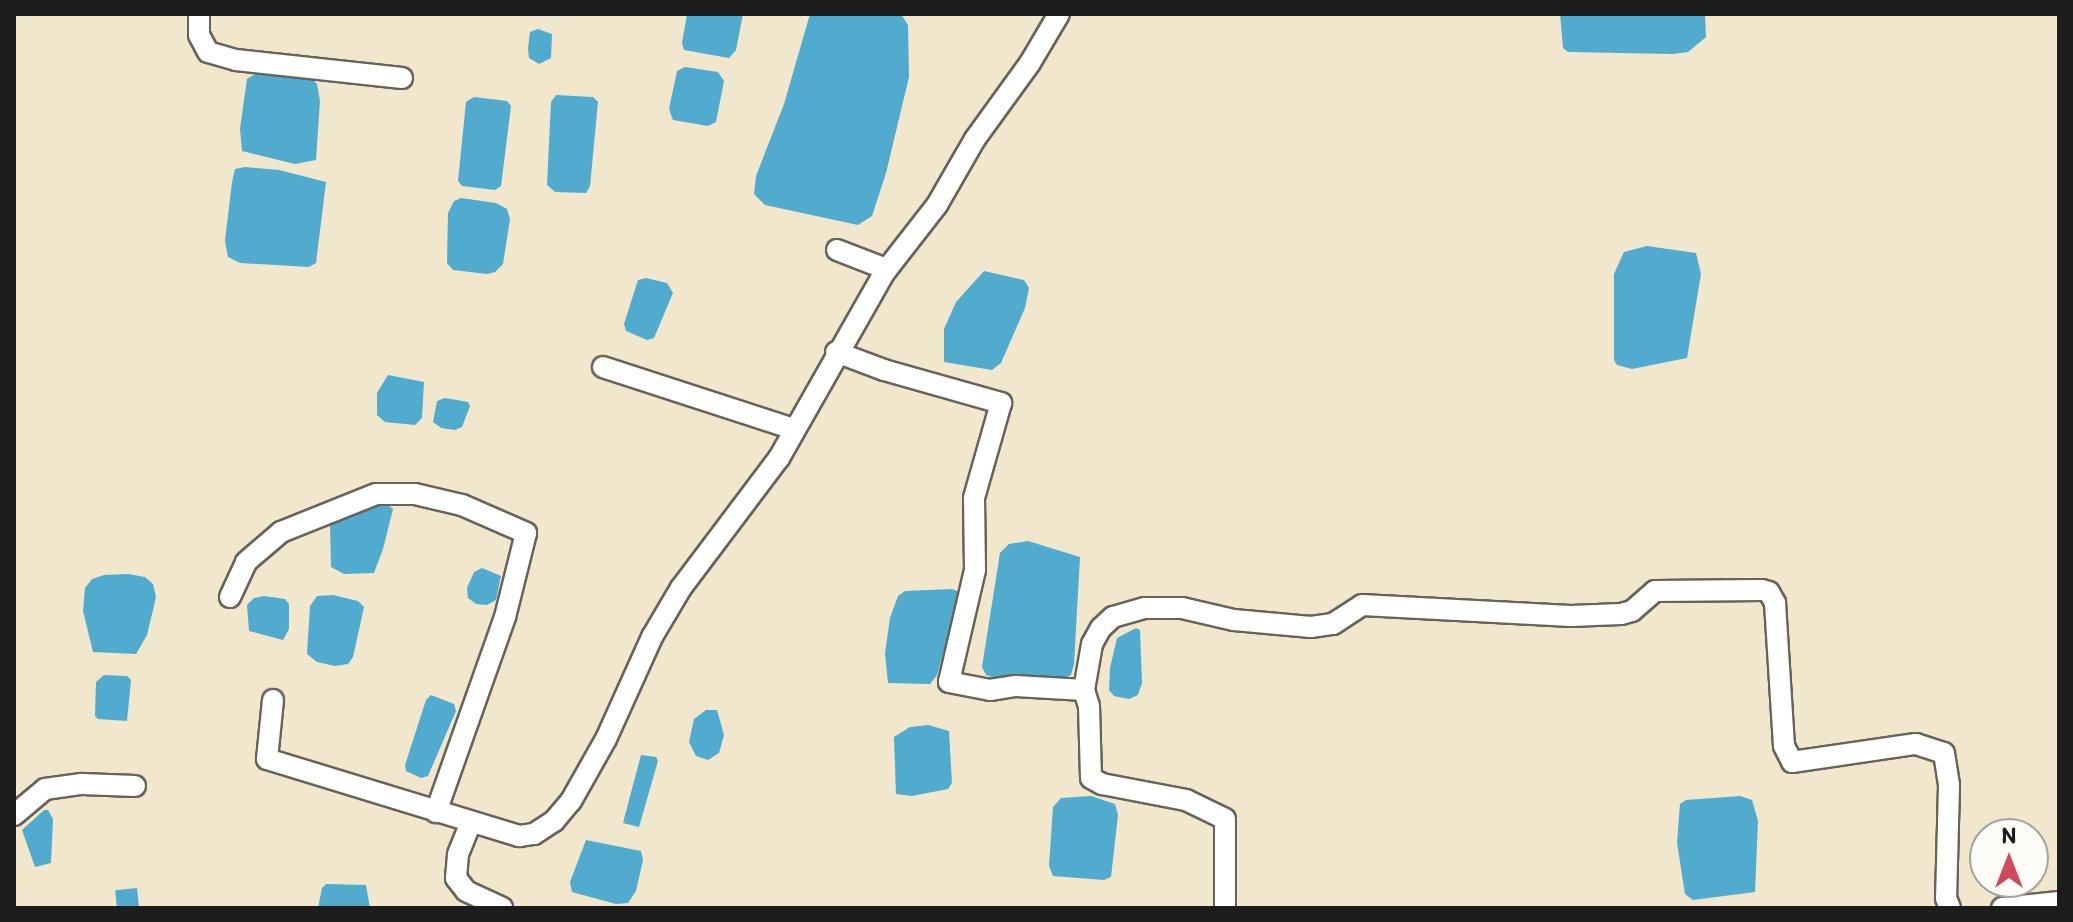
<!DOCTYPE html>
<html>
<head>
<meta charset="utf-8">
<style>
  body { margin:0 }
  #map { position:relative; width:2073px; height:922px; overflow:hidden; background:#f1e7cd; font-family:Itim,sans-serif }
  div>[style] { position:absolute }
  .water>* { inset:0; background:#50abce; transform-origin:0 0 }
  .roads { filter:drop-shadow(2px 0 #67635a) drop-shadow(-2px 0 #67635a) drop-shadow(0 2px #67635a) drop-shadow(0 -2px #67635a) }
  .minor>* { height:20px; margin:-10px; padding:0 10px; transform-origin:10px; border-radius:10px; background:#fff }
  span { translate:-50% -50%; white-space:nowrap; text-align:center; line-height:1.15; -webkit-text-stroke:6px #fdfcf7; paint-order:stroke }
  .frame { position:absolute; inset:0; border:16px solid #1c1c1c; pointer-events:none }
  .north { position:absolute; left:1969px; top:818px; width:80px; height:80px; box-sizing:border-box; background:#fdfcf7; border:2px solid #a3a29f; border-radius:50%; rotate:0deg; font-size:22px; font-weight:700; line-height:32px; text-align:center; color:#1c1c1c }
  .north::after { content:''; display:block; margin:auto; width:28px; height:36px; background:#d1495b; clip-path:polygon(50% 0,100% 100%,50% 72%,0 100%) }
</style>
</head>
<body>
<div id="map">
  <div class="water">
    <div style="clip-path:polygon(687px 14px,743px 14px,736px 50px,729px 58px,684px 50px,682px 43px)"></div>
    <div style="clip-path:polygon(810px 14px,901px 14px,908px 25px,909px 77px,886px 173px,872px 216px,858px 225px,765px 205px,754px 194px,756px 176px,784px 104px)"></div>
    <div style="clip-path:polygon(1560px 14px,1705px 14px,1706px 37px,1688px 52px,1673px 54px,1568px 52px,1563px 48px)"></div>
    <div style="clip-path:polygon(538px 29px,552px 34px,551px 58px,539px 64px,529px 58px,528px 48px,530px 32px)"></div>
    <div style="clip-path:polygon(685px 67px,718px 72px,724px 81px,716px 122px,708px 126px,673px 120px,669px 109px,677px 71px)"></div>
    <div style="clip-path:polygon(255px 74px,311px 78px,317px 84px,320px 101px,316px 160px,295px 164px,242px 151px,240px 129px,247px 79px)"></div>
    <div style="clip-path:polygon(556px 95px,593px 97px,598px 102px,590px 186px,586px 193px,555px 192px,547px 185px,551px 102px)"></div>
    <div style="clip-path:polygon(474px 97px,507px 101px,511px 106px,501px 186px,495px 190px,462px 186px,458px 181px,466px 102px)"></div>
    <div style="clip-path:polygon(245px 167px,279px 170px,326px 182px,316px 263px,309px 267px,240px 263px,228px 257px,225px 241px,232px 182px,235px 169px)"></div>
    <div style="clip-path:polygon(461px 198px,496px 203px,507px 209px,510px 219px,503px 264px,495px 272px,487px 274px,453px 270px,447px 263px,448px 213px,454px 201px)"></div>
    <div style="clip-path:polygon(1647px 246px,1696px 253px,1701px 274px,1687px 358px,1632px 369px,1617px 365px,1614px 360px,1614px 274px,1624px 252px)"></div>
    <div style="clip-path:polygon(984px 271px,1024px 280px,1029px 288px,1025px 308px,1001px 363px,992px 370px,944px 362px,944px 329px,956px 302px)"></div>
    <div style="clip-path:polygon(646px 278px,667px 283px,673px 293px,654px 338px,647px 340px,626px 331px,624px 324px,638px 280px)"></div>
    <div style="clip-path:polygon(388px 375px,424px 382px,422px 418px,415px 425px,385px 422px,377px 415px,377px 393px)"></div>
    <div style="clip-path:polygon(445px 398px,468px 402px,470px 406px,462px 427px,455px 430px,441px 428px,433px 422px,437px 401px)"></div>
    <div style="clip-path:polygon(370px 503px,387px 504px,393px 509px,383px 549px,374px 573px,344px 574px,331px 567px,330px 522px)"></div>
    <div style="clip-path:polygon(1028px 541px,1080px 557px,1074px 664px,1071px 675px,1062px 680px,1001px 680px,986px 675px,982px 667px,1000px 553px,1009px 544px)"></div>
    <div style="clip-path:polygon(482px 568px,501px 576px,496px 600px,487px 605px,476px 604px,468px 598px,467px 588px,474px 572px)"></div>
    <div style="clip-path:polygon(128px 574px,145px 577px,153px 584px,156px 597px,147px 635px,136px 654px,93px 652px,83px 611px,85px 588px,92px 579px,104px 575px)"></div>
    <div style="clip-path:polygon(952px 589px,957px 591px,957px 602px,937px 675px,930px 684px,888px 683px,885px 653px,890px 618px,898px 596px,905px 591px)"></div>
    <div style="clip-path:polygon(333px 595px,358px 601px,364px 607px,353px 657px,348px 664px,335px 666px,317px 662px,307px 654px,310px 606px,317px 596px)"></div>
    <div style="clip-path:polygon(264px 596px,285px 599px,289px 604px,289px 629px,283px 640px,249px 631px,247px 605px,254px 598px)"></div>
    <div style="clip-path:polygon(1136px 628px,1140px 630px,1142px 683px,1138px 695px,1129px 699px,1114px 696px,1109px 690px,1110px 668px,1117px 638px)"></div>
    <div style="clip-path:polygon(104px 675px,127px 676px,131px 680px,127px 721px,98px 719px,95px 716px,96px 682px)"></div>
    <div style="clip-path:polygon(431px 695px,454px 704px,456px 711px,428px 776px,421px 778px,406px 771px,405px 765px,426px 700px)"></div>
    <div style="clip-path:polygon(706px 710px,717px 710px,724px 735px,719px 753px,708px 760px,696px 756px,689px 742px,694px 719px)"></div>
    <div style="clip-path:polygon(928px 725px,949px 731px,952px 783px,948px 789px,912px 796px,896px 794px,894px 737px,910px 727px)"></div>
    <div style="clip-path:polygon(641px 755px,656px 757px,658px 761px,639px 827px,623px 823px)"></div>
    <div style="clip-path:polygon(1091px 796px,1115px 804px,1118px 815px,1111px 877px,1104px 880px,1053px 876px,1049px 866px,1053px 807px,1061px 798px)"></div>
    <div style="clip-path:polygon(1740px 796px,1752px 800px,1758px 821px,1755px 892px,1693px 900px,1685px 894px,1677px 843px,1680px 804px,1686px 800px)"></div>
    <div style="clip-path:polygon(44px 810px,48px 810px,53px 819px,51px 863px,35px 867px,22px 830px)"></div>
    <div style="clip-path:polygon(586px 840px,641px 851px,643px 860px,636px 891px,628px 903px,616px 904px,572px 892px,570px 882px)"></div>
    <div style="clip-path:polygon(326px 884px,366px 885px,370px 908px,318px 908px,322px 888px)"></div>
    <div style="left:137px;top:888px;width:20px;height:22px;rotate:84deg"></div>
  </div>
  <div class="roads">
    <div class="minor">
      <div style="left:199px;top:14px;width:21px;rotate:90deg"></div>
      <div style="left:199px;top:35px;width:19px;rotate:62deg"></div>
      <div style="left:208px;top:52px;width:29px;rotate:16deg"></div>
      <div style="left:236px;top:60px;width:167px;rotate:6.2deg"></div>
      <div style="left:837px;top:250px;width:53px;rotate:21.2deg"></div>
      <div style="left:836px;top:352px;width:51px;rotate:20.6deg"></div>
      <div style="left:884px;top:370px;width:122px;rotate:15.8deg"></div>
      <div style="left:1001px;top:403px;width:99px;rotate:105.9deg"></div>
      <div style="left:974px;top:498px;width:72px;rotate:89.2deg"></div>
      <div style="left:975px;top:570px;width:115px;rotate:103.1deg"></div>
      <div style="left:949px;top:682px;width:42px;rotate:11deg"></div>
      <div style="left:990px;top:690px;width:26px;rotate:-9deg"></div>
      <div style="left:1016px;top:686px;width:68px;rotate:3.4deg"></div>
      <div style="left:1084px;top:690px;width:17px;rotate:73deg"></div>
      <div style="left:1089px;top:706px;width:72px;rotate:88.4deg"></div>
      <div style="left:1091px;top:778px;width:13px;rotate:29deg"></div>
      <div style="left:1102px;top:784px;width:86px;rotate:10.8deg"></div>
      <div style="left:1186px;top:800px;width:43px;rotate:26deg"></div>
      <div style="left:1225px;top:819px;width:89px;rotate:90deg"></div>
      <div style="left:603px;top:367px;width:201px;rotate:18deg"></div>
      <div style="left:230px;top:597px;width:38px;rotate:-65deg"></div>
      <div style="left:246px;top:562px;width:46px;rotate:-40.6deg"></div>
      <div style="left:281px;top:532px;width:102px;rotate:-21.8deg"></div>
      <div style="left:376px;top:494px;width:39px"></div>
      <div style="left:415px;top:494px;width:48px;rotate:13.2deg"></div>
      <div style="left:462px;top:505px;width:70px;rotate:23.6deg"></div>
      <div style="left:526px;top:533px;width:87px;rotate:104deg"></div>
      <div style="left:505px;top:617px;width:207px;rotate:109.5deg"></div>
      <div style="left:1084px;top:690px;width:47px;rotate:-80.1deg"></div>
      <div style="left:1092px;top:644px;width:18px;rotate:-61deg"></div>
      <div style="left:1101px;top:628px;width:16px;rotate:-43deg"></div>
      <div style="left:1113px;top:617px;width:33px;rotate:-16deg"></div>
      <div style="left:1145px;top:608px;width:37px"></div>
      <div style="left:1182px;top:608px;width:53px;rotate:13deg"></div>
      <div style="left:1234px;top:620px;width:77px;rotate:5.2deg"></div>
      <div style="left:1311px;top:627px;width:22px;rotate:-8deg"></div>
      <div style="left:1333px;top:624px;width:35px;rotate:-33deg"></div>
      <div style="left:1362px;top:605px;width:209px;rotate:3deg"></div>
      <div style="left:1571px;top:616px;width:50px;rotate:-2.3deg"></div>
      <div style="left:1621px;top:614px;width:11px;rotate:-15deg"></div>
      <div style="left:1632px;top:611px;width:30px;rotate:-41deg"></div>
      <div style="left:1655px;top:591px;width:107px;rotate:-0.5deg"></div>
      <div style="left:1762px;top:590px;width:7px;rotate:16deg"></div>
      <div style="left:1769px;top:592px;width:13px;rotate:61deg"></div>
      <div style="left:1775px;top:603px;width:143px;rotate:86.4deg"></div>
      <div style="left:1784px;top:746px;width:18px;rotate:63deg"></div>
      <div style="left:1792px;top:762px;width:125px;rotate:-8.3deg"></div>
      <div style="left:1916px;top:744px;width:29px;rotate:18deg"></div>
      <div style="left:1944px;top:753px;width:33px;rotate:81deg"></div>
      <div style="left:1949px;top:786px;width:112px;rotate:91.5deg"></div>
      <div style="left:1946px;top:898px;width:11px;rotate:68deg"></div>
      <div style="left:273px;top:700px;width:59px;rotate:95.8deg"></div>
      <div style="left:267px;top:759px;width:264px;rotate:17deg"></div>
      <div style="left:519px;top:836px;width:15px;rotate:-8deg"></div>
      <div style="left:534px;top:834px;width:24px;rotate:-33deg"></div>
      <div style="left:554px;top:821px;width:26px;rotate:-50deg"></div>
      <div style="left:571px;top:801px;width:71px;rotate:-60.6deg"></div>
      <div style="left:606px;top:739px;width:112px;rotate:-65.7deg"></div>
      <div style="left:652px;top:637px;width:57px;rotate:-59.4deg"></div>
      <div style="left:681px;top:588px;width:163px;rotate:-53deg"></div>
      <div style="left:779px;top:458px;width:213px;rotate:-60.4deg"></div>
      <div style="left:884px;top:273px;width:86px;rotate:-52.1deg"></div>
      <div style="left:937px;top:205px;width:76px;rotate:-60.1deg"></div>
      <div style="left:975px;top:139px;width:94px;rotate:-54.1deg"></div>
      <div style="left:1030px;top:63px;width:57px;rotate:-59.4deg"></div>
      <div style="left:14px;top:815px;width:40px;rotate:-40deg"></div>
      <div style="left:45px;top:789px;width:37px;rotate:-8deg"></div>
      <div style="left:82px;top:784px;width:53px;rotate:2.2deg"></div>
      <div style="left:471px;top:822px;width:35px;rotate:112deg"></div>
      <div style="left:458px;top:855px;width:23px;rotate:95deg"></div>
      <div style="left:456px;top:878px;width:16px;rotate:52deg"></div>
      <div style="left:466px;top:891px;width:40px;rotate:25deg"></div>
      <div style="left:2002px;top:908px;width:57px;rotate:-6deg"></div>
    </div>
  </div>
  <div class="frame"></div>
  <div class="north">N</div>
</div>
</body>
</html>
